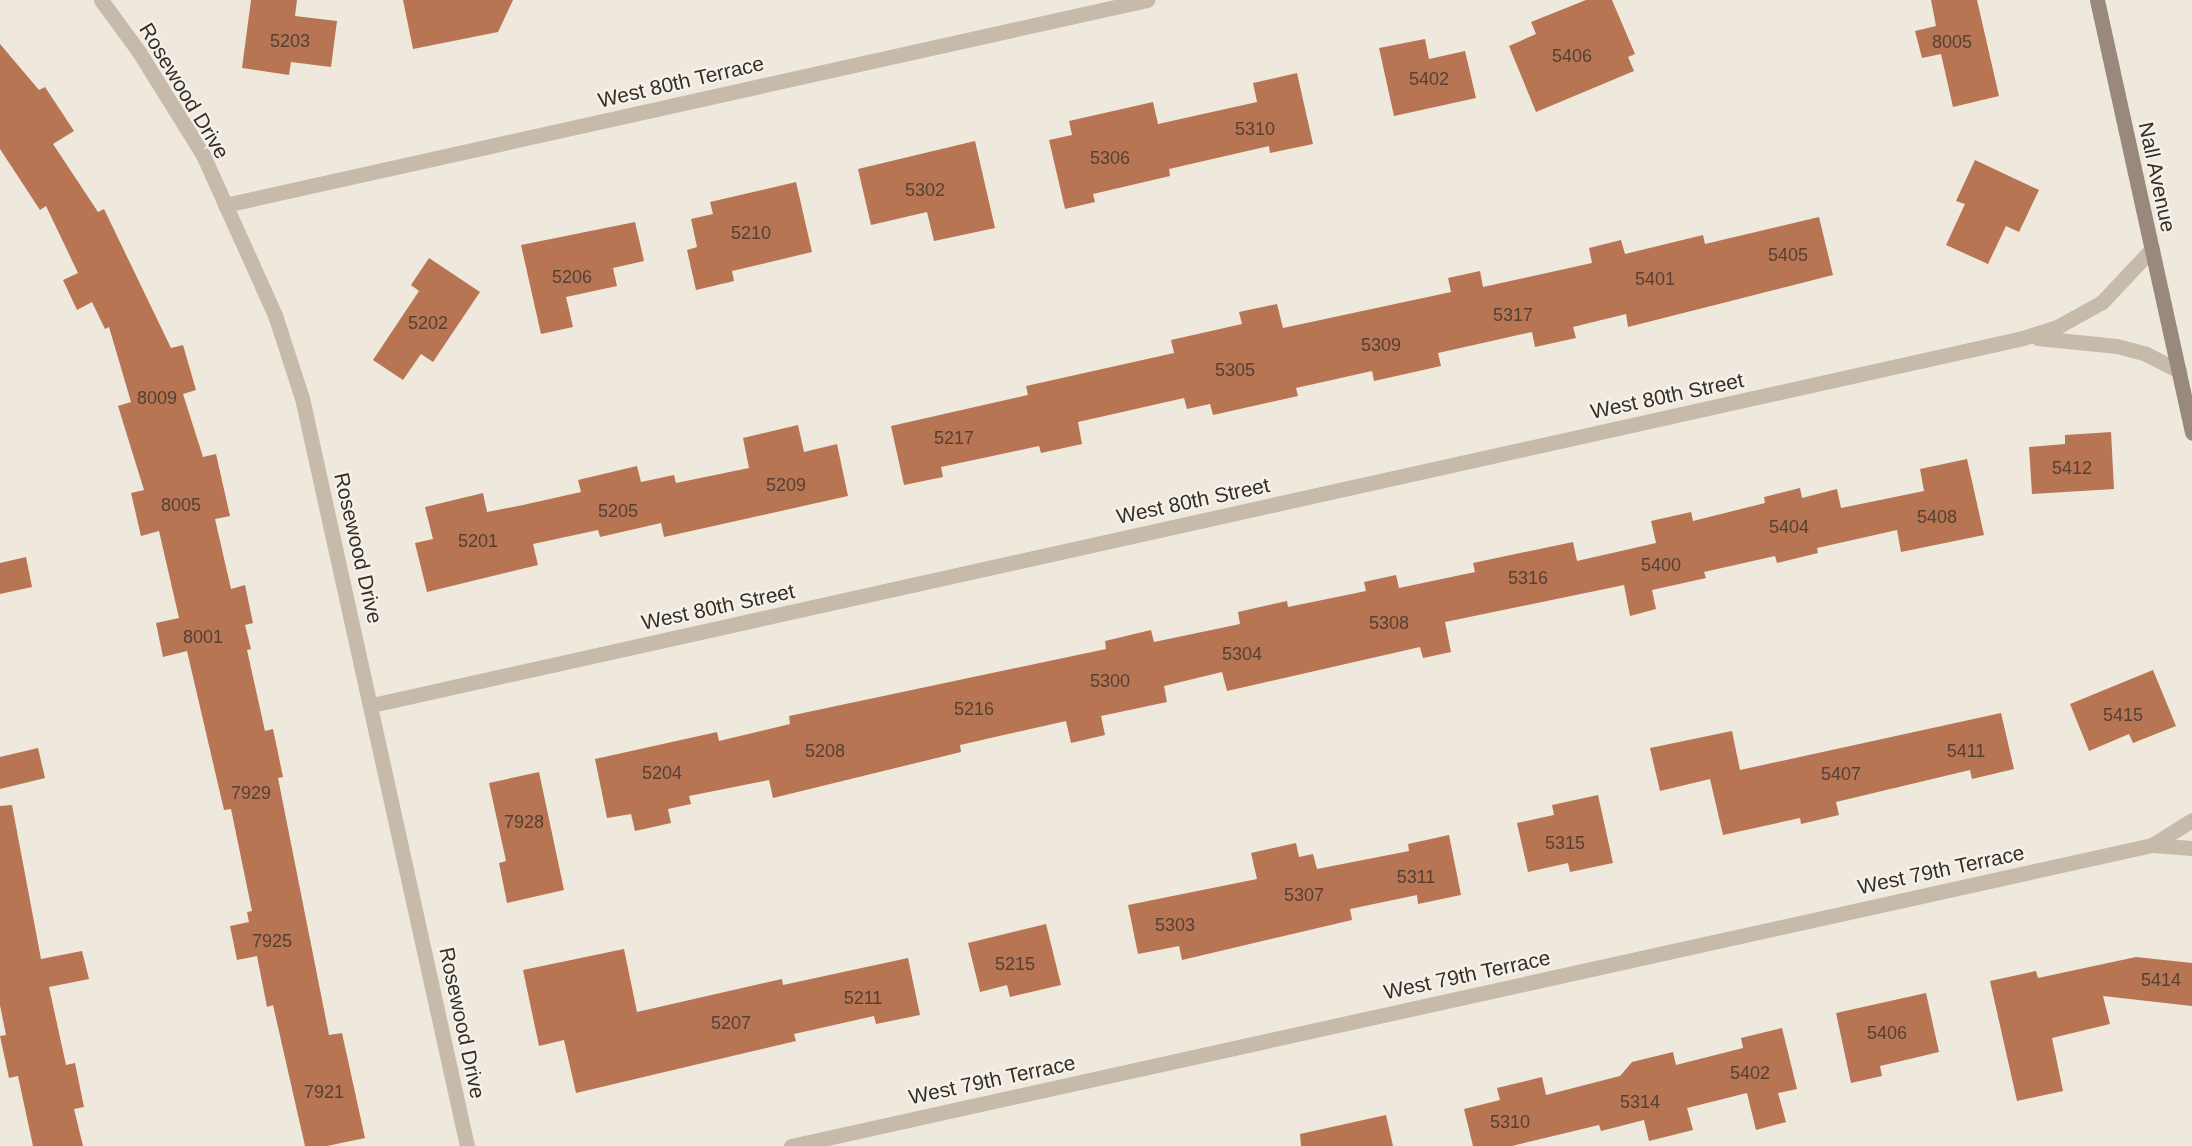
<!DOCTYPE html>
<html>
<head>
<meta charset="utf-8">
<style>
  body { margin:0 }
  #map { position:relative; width:2192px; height:1146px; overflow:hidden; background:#efe8dd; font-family:Arial,sans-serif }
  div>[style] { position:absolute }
  .building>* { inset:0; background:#b77553 }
  .street>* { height:15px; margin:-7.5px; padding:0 7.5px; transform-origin:7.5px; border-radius:7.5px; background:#c6baaa }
  .secondary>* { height:15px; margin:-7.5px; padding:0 7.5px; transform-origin:7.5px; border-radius:7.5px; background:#99897c }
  span { translate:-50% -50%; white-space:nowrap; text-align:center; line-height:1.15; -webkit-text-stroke:4.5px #f7f2e9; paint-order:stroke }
  .number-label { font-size:18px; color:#554034 }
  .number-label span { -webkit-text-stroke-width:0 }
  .street-label { font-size:21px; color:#342e29 }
</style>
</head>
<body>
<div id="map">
  <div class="building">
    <div style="clip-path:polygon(251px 0,297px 0,295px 16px,337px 21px,331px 67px,291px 62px,289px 75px,242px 68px)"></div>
    <div style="clip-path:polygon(403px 0,513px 0,498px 32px,413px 49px)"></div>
    <div style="clip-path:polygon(1586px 0,1612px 0,1635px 54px,1628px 57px,1634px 71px,1536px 112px,1509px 46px,1536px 34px,1531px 22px)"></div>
    <div style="clip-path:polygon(1931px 0,1977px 0,1999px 96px,1953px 107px,1941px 54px,1922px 58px,1915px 31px,1936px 26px)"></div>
    <div style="clip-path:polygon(1425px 39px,1429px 59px,1465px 51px,1476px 98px,1394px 116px,1379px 48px)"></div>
    <div style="clip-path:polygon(0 44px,39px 90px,45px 87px,74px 131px,53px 144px,98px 212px,104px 209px,171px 348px,183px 345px,196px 390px,183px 394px,203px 457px,216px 454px,230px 516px,215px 519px,231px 589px,245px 585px,253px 623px,245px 625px,251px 649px,247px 650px,265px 731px,273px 729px,283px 777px,278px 778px,329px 1035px,342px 1033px,365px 1138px,327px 1146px,305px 1146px,273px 1005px,267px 1007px,257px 956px,237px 960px,230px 926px,249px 922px,247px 912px,252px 911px,231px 809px,224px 810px,187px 651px,163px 657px,156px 623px,179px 618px,159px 531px,141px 536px,131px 493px,144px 490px,118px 406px,131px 402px,109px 327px,105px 329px,92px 302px,77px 310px,63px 280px,78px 273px,46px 206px,40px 210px,0 149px)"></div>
    <div style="clip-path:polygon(1297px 73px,1313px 144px,1270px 153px,1269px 146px,1169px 169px,1170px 176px,1093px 194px,1095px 202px,1065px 209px,1049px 140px,1072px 135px,1069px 121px,1153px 102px,1158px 124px,1257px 102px,1253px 83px)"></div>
    <div style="clip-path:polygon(975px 141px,995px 228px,934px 241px,927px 212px,871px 225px,858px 169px)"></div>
    <div style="clip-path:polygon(1975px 160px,2039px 190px,2019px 232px,2006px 226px,1988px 264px,1946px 245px,1965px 204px,1956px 201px)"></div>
    <div style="clip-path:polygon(796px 182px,812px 252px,732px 271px,734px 281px,696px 290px,687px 250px,697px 247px,691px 219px,713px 214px,710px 202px)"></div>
    <div style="clip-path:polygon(1819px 217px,1833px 275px,1628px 327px,1626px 314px,1573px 327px,1576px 338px,1535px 347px,1532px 332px,1438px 353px,1441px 366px,1374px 381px,1372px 371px,1296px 388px,1298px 396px,1213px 415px,1210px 404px,1187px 409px,1184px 398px,1078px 422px,1082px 444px,1041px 453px,1039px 446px,941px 467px,943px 477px,904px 485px,891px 426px,1028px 395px,1026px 386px,1174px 353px,1171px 340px,1242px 324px,1239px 312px,1277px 304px,1283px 328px,1451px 292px,1448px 278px,1480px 271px,1483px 287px,1592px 263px,1589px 248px,1621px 240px,1625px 254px,1703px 235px,1705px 244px)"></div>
    <div style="clip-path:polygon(635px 222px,644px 261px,613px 268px,617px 286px,566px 297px,573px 327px,541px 334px,521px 245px)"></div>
    <div style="clip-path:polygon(429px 258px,480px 292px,433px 362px,421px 354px,403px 380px,373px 360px,419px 291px,411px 285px)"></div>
    <div style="clip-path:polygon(798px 425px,804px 452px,837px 444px,848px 496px,664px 537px,661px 523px,600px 537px,598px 530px,533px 544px,538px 565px,427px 592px,415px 543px,433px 539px,425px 507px,483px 493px,487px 512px,523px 505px,581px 492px,578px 480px,637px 466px,641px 482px,674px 475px,676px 483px,749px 468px,743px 438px)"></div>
    <div style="clip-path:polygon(2111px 432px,2114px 489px,2032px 494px,2029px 447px,2065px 444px,2065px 435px)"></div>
    <div style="clip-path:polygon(1967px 459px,1984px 535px,1901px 552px,1897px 530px,1817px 548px,1818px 553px,1777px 563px,1775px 556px,1704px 572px,1706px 578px,1652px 590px,1656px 609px,1630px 616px,1624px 585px,1445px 622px,1451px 652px,1423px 658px,1420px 647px,1227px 691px,1222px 672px,1164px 686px,1167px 702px,1101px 716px,1105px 735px,1071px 743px,1066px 721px,960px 745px,961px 752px,773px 798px,769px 780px,689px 796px,691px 804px,668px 809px,671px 823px,635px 831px,631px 814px,607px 818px,595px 759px,717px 732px,719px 741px,790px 724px,789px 716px,1106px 649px,1105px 641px,1151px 630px,1154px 642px,1240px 624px,1238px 612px,1287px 601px,1288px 607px,1366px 591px,1364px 582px,1396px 575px,1399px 588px,1475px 572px,1473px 563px,1573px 542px,1577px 561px,1656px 543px,1651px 521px,1691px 512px,1693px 521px,1765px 503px,1764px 497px,1800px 488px,1802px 498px,1837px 489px,1841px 508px,1924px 491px,1920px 469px)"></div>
    <div style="clip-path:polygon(26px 557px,32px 587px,0 594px,0 563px)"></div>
    <div style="clip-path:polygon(2153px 670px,2176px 726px,2133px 743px,2129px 734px,2089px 751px,2070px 704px)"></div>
    <div style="clip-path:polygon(2001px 713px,2014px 769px,1972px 779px,1970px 770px,1836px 802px,1839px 815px,1801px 824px,1800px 818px,1723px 835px,1710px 779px,1660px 791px,1650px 748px,1732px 731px,1740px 770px)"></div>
    <div style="clip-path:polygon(38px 748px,45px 778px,0 789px,0 757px)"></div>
    <div style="clip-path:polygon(539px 772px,564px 890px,507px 903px,499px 863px,506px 861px,489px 783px)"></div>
    <div style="clip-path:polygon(1598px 795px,1613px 863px,1570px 872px,1568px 863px,1528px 872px,1517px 823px,1554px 815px,1552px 805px)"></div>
    <div style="clip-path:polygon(12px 805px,41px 959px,82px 951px,89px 979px,49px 987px,66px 1065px,75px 1063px,84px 1107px,74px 1109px,83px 1146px,33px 1146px,18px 1076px,9px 1078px,0 1036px,6px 1035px,0 1005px,0 806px)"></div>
    <div style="clip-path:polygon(1449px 835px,1461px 895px,1418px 904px,1417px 895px,1350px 909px,1352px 920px,1182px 960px,1179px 946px,1138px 954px,1128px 905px,1257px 879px,1251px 853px,1296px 843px,1299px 857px,1313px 854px,1317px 869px,1409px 851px,1408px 844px)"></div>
    <div style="clip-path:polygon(1046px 924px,1061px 985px,1010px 997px,1007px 985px,980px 992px,968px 943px)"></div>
    <div style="clip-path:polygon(624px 949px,637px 1012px,782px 979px,783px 985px,908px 958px,920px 1015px,876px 1024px,874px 1016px,794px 1034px,796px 1041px,576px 1093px,564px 1040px,539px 1046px,523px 970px)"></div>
    <div style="clip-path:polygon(2136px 957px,2192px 963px,2192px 1006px,2103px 996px,2110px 1024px,2052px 1038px,2063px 1091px,2017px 1101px,1990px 981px,2036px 971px,2038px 978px)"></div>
    <div style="clip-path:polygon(1926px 993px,1939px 1052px,1880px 1066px,1882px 1076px,1851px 1083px,1836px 1013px)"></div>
    <div style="clip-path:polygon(1782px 1028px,1797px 1089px,1778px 1093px,1786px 1122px,1756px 1130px,1747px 1093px,1687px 1108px,1693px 1130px,1649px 1141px,1644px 1120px,1601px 1131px,1599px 1125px,1512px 1146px,1473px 1146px,1464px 1109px,1500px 1100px,1497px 1088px,1542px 1077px,1546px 1095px,1620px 1076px,1632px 1062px,1673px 1052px,1676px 1065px,1743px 1048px,1741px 1038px)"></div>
    <div style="clip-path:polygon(1386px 1115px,1393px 1146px,1301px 1146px,1300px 1134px)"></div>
  </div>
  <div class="street">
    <div style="left:101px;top:0;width:64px;rotate:53.8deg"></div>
    <div style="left:139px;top:52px;width:121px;rotate:58.1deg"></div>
    <div style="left:203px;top:155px;width:175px;rotate:65.8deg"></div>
    <div style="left:275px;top:315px;width:87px;rotate:72deg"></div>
    <div style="left:302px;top:398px;width:766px;rotate:77.56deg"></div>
    <div style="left:225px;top:205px;width:945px;rotate:-12.54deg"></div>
    <div style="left:2038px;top:338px;width:79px;rotate:5.8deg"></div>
    <div style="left:2117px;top:346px;width:30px;rotate:15deg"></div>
    <div style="left:2146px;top:354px;width:37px;rotate:27deg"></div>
    <div style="left:372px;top:705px;width:1691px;rotate:-12.53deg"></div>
    <div style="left:2023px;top:338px;width:36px;rotate:-18deg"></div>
    <div style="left:2057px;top:327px;width:51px;rotate:-29.1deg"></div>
    <div style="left:2102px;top:302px;width:73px;rotate:-46.7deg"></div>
    <div style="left:2152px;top:845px;width:47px;rotate:-32deg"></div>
    <div style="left:791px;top:1146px;width:1394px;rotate:-12.47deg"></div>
    <div style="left:2152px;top:845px;width:40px;rotate:4.3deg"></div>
  </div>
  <div class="secondary">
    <div style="left:2097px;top:0;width:443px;rotate:77.6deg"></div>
  </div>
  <div class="number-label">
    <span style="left:290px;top:41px">5203</span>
    <span style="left:1952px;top:42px">8005</span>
    <span style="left:1572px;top:56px">5406</span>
    <span style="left:1429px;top:79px">5402</span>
    <span style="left:1255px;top:129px">5310</span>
    <span style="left:1110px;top:158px">5306</span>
    <span style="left:925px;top:190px">5302</span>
    <span style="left:751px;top:233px">5210</span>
    <span style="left:1788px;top:255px">5405</span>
    <span style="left:572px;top:277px">5206</span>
    <span style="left:1655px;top:279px">5401</span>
    <span style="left:1513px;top:315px">5317</span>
    <span style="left:428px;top:323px">5202</span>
    <span style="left:1381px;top:345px">5309</span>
    <span style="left:1235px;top:370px">5305</span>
    <span style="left:157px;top:398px">8009</span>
    <span style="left:954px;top:438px">5217</span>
    <span style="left:2072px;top:468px">5412</span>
    <span style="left:786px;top:485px">5209</span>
    <span style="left:181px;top:505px">8005</span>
    <span style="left:618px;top:511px">5205</span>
    <span style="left:1937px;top:517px">5408</span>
    <span style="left:1789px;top:527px">5404</span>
    <span style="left:478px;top:541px">5201</span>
    <span style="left:1661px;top:565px">5400</span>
    <span style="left:1528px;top:578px">5316</span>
    <span style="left:1389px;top:623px">5308</span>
    <span style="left:203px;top:637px">8001</span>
    <span style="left:1242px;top:654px">5304</span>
    <span style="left:1110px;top:681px">5300</span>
    <span style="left:974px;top:709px">5216</span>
    <span style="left:2123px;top:715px">5415</span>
    <span style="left:825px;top:751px">5208</span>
    <span style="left:1966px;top:751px">5411</span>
    <span style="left:662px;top:773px">5204</span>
    <span style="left:1841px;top:774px">5407</span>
    <span style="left:251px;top:793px">7929</span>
    <span style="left:524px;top:822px">7928</span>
    <span style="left:1565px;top:843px">5315</span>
    <span style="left:1416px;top:877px">5311</span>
    <span style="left:1304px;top:895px">5307</span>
    <span style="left:1175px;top:925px">5303</span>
    <span style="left:272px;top:941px">7925</span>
    <span style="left:1015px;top:964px">5215</span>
    <span style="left:2161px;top:980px">5414</span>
    <span style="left:863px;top:998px">5211</span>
    <span style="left:731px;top:1023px">5207</span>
    <span style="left:1887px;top:1033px">5406</span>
    <span style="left:1750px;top:1073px">5402</span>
    <span style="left:324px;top:1092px">7921</span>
    <span style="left:1640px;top:1102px">5314</span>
    <span style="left:1510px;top:1122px">5310</span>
  </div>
  <div class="street-label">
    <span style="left:681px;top:82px;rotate:-13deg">West 80th Terrace</span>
    <span style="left:184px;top:91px;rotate:59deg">Rosewood Drive</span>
    <span style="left:2157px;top:177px;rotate:78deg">Nall Avenue</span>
    <span style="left:1667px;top:396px;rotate:-12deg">West 80th Street</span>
    <span style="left:1193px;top:501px;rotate:-12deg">West 80th Street</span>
    <span style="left:358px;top:548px;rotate:77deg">Rosewood Drive</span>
    <span style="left:718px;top:607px;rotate:-12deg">West 80th Street</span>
    <span style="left:1941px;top:870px;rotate:-12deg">West 79th Terrace</span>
    <span style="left:1467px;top:975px;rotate:-12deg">West 79th Terrace</span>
    <span style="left:462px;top:1023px;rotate:78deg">Rosewood Drive</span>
    <span style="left:992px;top:1080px;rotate:-12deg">West 79th Terrace</span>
  </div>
</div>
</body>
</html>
